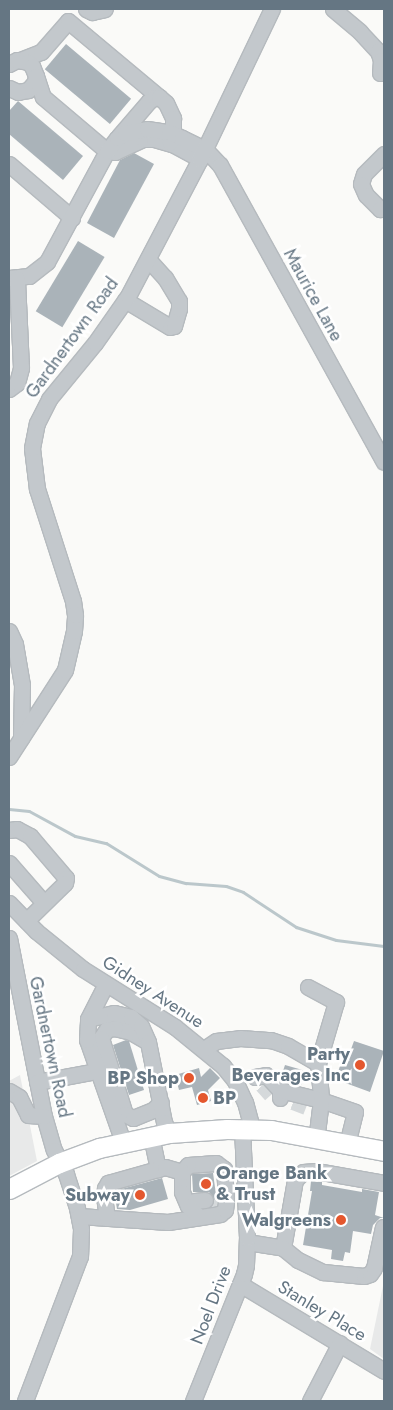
<!DOCTYPE html>
<html>
<head>
<meta charset="utf-8">
<style>
  body { margin:0 }
  #map { position:relative; width:393px; height:1410px; overflow:hidden; background:#fafaf8; font-family:Jost,sans-serif }
  div>[style] { position:absolute }
  .built>* { inset:0; background:#e8e9e9 }
  .stream>* { height:3px; margin:-1.5px; padding:0 1.5px; transform-origin:1.5px; border-radius:1.5px; background:#bbc7cb }
  .building>* { inset:0; background:#aab3b9; transform-origin:0 0 }
  .minor-tunnel>* { height:15px; margin-top:-7.5px; transform-origin:0; background:repeating-linear-gradient(90deg,#d5d9db 0 15px,transparent 0 23px) }
  .roads { filter:drop-shadow(1px 0 #b5babe) drop-shadow(-1px 0 #b5babe) drop-shadow(0 1px #b5babe) drop-shadow(0 -1px #b5babe) }
  .minor>* { height:15px; margin:-7.5px; padding:0 7.5px; transform-origin:7.5px; border-radius:7.5px; background:#c3c8cc }
  .major>* { height:19px; margin:-9.5px; padding:0 9.5px; transform-origin:9.5px; border-radius:9.5px; background:#fff }
  .dots>* { width:14px; height:14px; translate:-50% -50%; box-sizing:border-box; border:2px solid #fff; border-radius:50% }
  span { translate:-50% -50%; white-space:nowrap; text-align:center; line-height:1.15; -webkit-text-stroke:5px #fff; paint-order:stroke }
  .street-label { font-size:18px; color:#657683 }
  .poi-label { font-size:18px; color:#657683; font-weight:700 }
  .right { translate:-100% -50%; text-align:right }
  .left { translate:0 -50%; text-align:left }
  .frame { position:absolute; inset:0; border:10px solid #657683; pointer-events:none }
</style>
</head>
<body>
<div id="map">
  <div class="built">
    <div style="clip-path:polygon(20px 1075px,37px 1161px,9px 1176px,9px 1081px)"></div>
    <div style="clip-path:polygon(384px 1281px,384px 1359px,370px 1349px)"></div>
  </div>
  <div class="stream">
    <div style="left:9px;top:809px;width:20px;rotate:6deg"></div>
    <div style="left:29px;top:811px;width:52px;rotate:28.5deg"></div>
    <div style="left:75px;top:836px;width:32px;rotate:13deg"></div>
    <div style="left:106px;top:843px;width:62px;rotate:31.9deg"></div>
    <div style="left:159px;top:876px;width:28px;rotate:15deg"></div>
    <div style="left:186px;top:883px;width:40px;rotate:4.3deg"></div>
    <div style="left:226px;top:886px;width:18px;rotate:19deg"></div>
    <div style="left:243px;top:892px;width:64px;rotate:33.4deg"></div>
    <div style="left:296px;top:927px;width:42px;rotate:18deg"></div>
    <div style="left:336px;top:940px;width:48px;rotate:7.1deg"></div>
  </div>
  <div class="building">
    <div style="left:66px;top:44px;width:85px;height:33px;rotate:40deg"></div>
    <div style="clip-path:polygon(18px 101px,83px 156px,63px 180px,9px 134px,9px 111px)"></div>
    <div style="clip-path:polygon(134px 153px,154px 164px,114px 238px,87px 223px,120px 160px)"></div>
    <div style="left:78px;top:241px;width:31px;height:82px;rotate:31deg"></div>
    <div style="clip-path:polygon(126px 1040px,129px 1041px,144px 1090px,129px 1095px,113px 1045px)"></div>
    <div style="clip-path:polygon(354px 1041px,384px 1051px,370px 1092px,340px 1081px,341px 1079px,336px 1078px,345px 1051px,350px 1052px)"></div>
    <div style="clip-path:polygon(285px 1065px,306px 1071px,301px 1085px,281px 1077px)"></div>
    <div style="clip-path:polygon(199px 1068px,201px 1077px,210px 1068px,220px 1078px,208px 1090px,211px 1101px,197px 1105px,192px 1087px,179px 1090px,175px 1075px)"></div>
    <div style="clip-path:polygon(213px 1173px,217px 1202px,216px 1205px,212px 1206px,214px 1199px,209px 1192px,193px 1192px,192px 1174px)"></div>
    <div style="clip-path:polygon(162px 1178px,168px 1199px,130px 1210px,117px 1209px,114px 1191px)"></div>
    <div style="clip-path:polygon(311px 1181px,322px 1182px,322px 1185px,362px 1192px,362px 1189px,379px 1192px,375px 1215px,384px 1218px,380px 1218px,373px 1225px,371px 1234px,353px 1231px,350px 1253px,345px 1252px,343px 1261px,331px 1259px,332px 1250px,303px 1245px,312px 1191px,310px 1191px)"></div>
  </div>
  <div class="minor-tunnel">
    <div style="left:262px;top:1085px;width:13px;rotate:48deg"></div>
    <div style="left:293px;top:1102px;width:14px;rotate:21deg"></div>
    <div style="left:205px;top:1207px;width:15px;rotate:-4deg"></div>
  </div>
  <div class="roads">
    <div class="minor">
      <div style="left:86px;top:9px;width:7px;rotate:27deg"></div>
      <div style="left:92px;top:12px;width:13px;rotate:-13deg"></div>
      <div style="left:333px;top:9px;width:35px;rotate:40deg"></div>
      <div style="left:360px;top:32px;width:26px;rotate:47deg"></div>
      <div style="left:378px;top:51px;width:9px;rotate:72deg"></div>
      <div style="left:381px;top:60px;width:13px;rotate:94deg"></div>
      <div style="left:20px;top:60px;width:22px;rotate:-21deg"></div>
      <div style="left:41px;top:52px;width:41px;rotate:-48.9deg"></div>
      <div style="left:68px;top:21px;width:119px;rotate:39.9deg"></div>
      <div style="left:9px;top:64px;width:9px;rotate:-27deg"></div>
      <div style="left:17px;top:60px;width:11px;rotate:10deg"></div>
      <div style="left:28px;top:62px;width:6px;rotate:45deg"></div>
      <div style="left:32px;top:66px;width:11px;rotate:68deg"></div>
      <div style="left:36px;top:76px;width:6px;rotate:99deg"></div>
      <div style="left:35px;top:82px;width:11px;rotate:131deg"></div>
      <div style="left:28px;top:90px;width:10px;rotate:169deg"></div>
      <div style="left:18px;top:92px;width:10px;rotate:-156deg"></div>
      <div style="left:36px;top:76px;width:22px;rotate:72deg"></div>
      <div style="left:43px;top:97px;width:84px;rotate:40.2deg"></div>
      <div style="left:107px;top:151px;width:8px;rotate:7deg"></div>
      <div style="left:115px;top:152px;width:31px;rotate:-25deg"></div>
      <div style="left:143px;top:139px;width:11px"></div>
      <div style="left:154px;top:139px;width:19px;rotate:16deg"></div>
      <div style="left:172px;top:144px;width:32px;rotate:28deg"></div>
      <div style="left:119px;top:136px;width:46px;rotate:-49.4deg"></div>
      <div style="left:149px;top:101px;width:7px;rotate:-34deg"></div>
      <div style="left:155px;top:97px;width:4px"></div>
      <div style="left:159px;top:97px;width:9px;rotate:41deg"></div>
      <div style="left:166px;top:103px;width:17px;rotate:65deg"></div>
      <div style="left:173px;top:118px;width:16px;rotate:90deg"></div>
      <div style="left:173px;top:134px;width:9px;rotate:111deg"></div>
      <div style="left:384px;top:154px;width:28px;rotate:135deg"></div>
      <div style="left:364px;top:174px;width:10px;rotate:107deg"></div>
      <div style="left:361px;top:184px;width:12px;rotate:66deg"></div>
      <div style="left:366px;top:195px;width:20px;rotate:45deg"></div>
      <div style="left:380px;top:209px;width:4px"></div>
      <div style="left:9px;top:164px;width:83px;rotate:40.6deg"></div>
      <div style="left:9px;top:278px;width:20px;rotate:-6deg"></div>
      <div style="left:29px;top:276px;width:23px;rotate:-38deg"></div>
      <div style="left:47px;top:262px;width:126px;rotate:-61.6deg"></div>
      <div style="left:107px;top:151px;width:16px;rotate:-52deg"></div>
      <div style="left:117px;top:138px;width:9px;rotate:-32deg"></div>
      <div style="left:125px;top:133px;width:22px;rotate:-10deg"></div>
      <div style="left:147px;top:129px;width:22px;rotate:8deg"></div>
      <div style="left:169px;top:132px;width:14px;rotate:25deg"></div>
      <div style="left:182px;top:138px;width:25px;rotate:26deg"></div>
      <div style="left:205px;top:149px;width:22px;rotate:47deg"></div>
      <div style="left:220px;top:165px;width:339px;rotate:61.1deg"></div>
      <div style="left:125px;top:300px;width:52px;rotate:31deg"></div>
      <div style="left:170px;top:327px;width:4px;rotate:-14deg"></div>
      <div style="left:174px;top:326px;width:18px;rotate:-74deg"></div>
      <div style="left:179px;top:309px;width:8px;rotate:-90deg"></div>
      <div style="left:179px;top:301px;width:27px;rotate:-121deg"></div>
      <div style="left:165px;top:278px;width:25px;rotate:-132deg"></div>
      <div style="left:9px;top:389px;width:10px;rotate:-37deg"></div>
      <div style="left:17px;top:383px;width:16px;rotate:-75deg"></div>
      <div style="left:21px;top:368px;width:89px;rotate:-92.6deg"></div>
      <div style="left:9px;top:631px;width:14px;rotate:65deg"></div>
      <div style="left:15px;top:644px;width:42px;rotate:80.3deg"></div>
      <div style="left:22px;top:685px;width:53px;rotate:91.1deg"></div>
      <div style="left:9px;top:757px;width:103px;rotate:-57.2deg"></div>
      <div style="left:65px;top:670px;width:40px;rotate:-77deg"></div>
      <div style="left:74px;top:631px;width:16px;rotate:-86deg"></div>
      <div style="left:75px;top:615px;width:14px;rotate:-98deg"></div>
      <div style="left:73px;top:601px;width:118px;rotate:-107.8deg"></div>
      <div style="left:37px;top:489px;width:41px;rotate:-97deg"></div>
      <div style="left:32px;top:448px;width:25px;rotate:-79deg"></div>
      <div style="left:37px;top:423px;width:27px;rotate:-63deg"></div>
      <div style="left:49px;top:399px;width:72px;rotate:-50.6deg"></div>
      <div style="left:95px;top:343px;width:57px;rotate:-54.9deg"></div>
      <div style="left:128px;top:296px;width:155px;rotate:-62.3deg"></div>
      <div style="left:200px;top:159px;width:166px;rotate:-64.4deg"></div>
      <div style="left:9px;top:830px;width:8px;rotate:-7deg"></div>
      <div style="left:17px;top:829px;width:15px;rotate:28deg"></div>
      <div style="left:30px;top:836px;width:55px;rotate:49.4deg"></div>
      <div style="left:66px;top:878px;width:5px;rotate:101deg"></div>
      <div style="left:65px;top:883px;width:54px;rotate:135.7deg"></div>
      <div style="left:9px;top:863px;width:53px;rotate:48.8deg"></div>
      <div style="left:9px;top:903px;width:39px;rotate:46deg"></div>
      <div style="left:36px;top:931px;width:60px;rotate:39deg"></div>
      <div style="left:83px;top:969px;width:109px;rotate:32.2deg"></div>
      <div style="left:175px;top:1027px;width:62px;rotate:39.1deg"></div>
      <div style="left:223px;top:1066px;width:19px;rotate:51deg"></div>
      <div style="left:235px;top:1081px;width:23px;rotate:65deg"></div>
      <div style="left:245px;top:1102px;width:28px;rotate:75deg"></div>
      <div style="left:9px;top:938px;width:181px;rotate:78.9deg"></div>
      <div style="left:44px;top:1116px;width:35px;rotate:74deg"></div>
      <div style="left:54px;top:1150px;width:27px;rotate:63deg"></div>
      <div style="left:66px;top:1174px;width:36px;rotate:72deg"></div>
      <div style="left:77px;top:1208px;width:21px;rotate:79deg"></div>
      <div style="left:81px;top:1229px;width:27px;rotate:92deg"></div>
      <div style="left:80px;top:1256px;width:155px;rotate:110.8deg"></div>
      <div style="left:308px;top:987px;width:32px;rotate:28deg"></div>
      <div style="left:336px;top:1002px;width:64px;rotate:106.4deg"></div>
      <div style="left:88px;top:1019px;width:39px;rotate:-63deg"></div>
      <div style="left:148px;top:1042px;width:20px;rotate:-150deg"></div>
      <div style="left:131px;top:1032px;width:16px;rotate:-166deg"></div>
      <div style="left:115px;top:1028px;width:8px;rotate:173deg"></div>
      <div style="left:107px;top:1029px;width:11px;rotate:124deg"></div>
      <div style="left:101px;top:1038px;width:80px;rotate:72.5deg"></div>
      <div style="left:125px;top:1114px;width:9px;rotate:27deg"></div>
      <div style="left:133px;top:1118px;width:22px;rotate:-22deg"></div>
      <div style="left:153px;top:1110px;width:11px;rotate:-45deg"></div>
      <div style="left:204px;top:1049px;width:14px;rotate:-34deg"></div>
      <div style="left:216px;top:1041px;width:24px;rotate:-7deg"></div>
      <div style="left:240px;top:1038px;width:31px;rotate:4deg"></div>
      <div style="left:271px;top:1040px;width:18px;rotate:19deg"></div>
      <div style="left:288px;top:1046px;width:34px;rotate:30deg"></div>
      <div style="left:318px;top:1063px;width:37px;rotate:85deg"></div>
      <div style="left:321px;top:1100px;width:36px;rotate:19deg"></div>
      <div style="left:355px;top:1112px;width:33px;rotate:104deg"></div>
      <div style="left:255px;top:1077px;width:11px;rotate:-10deg"></div>
      <div style="left:266px;top:1075px;width:21px;rotate:47deg"></div>
      <div style="left:280px;top:1090px;width:8px;rotate:90deg"></div>
      <div style="left:37px;top:1082px;width:61px;rotate:-10.4deg"></div>
      <div style="left:280px;top:1090px;width:42px;rotate:13.7deg"></div>
      <div style="left:321px;top:1100px;width:38px;rotate:97deg"></div>
      <div style="left:9px;top:1091px;width:12px;rotate:31deg"></div>
      <div style="left:19px;top:1097px;width:20px;rotate:63deg"></div>
      <div style="left:28px;top:1115px;width:16px;rotate:4deg"></div>
      <div style="left:151px;top:1136px;width:34px;rotate:78deg"></div>
      <div style="left:123px;top:1142px;width:108px;rotate:-109.4deg"></div>
      <div style="left:87px;top:1040px;width:21px;rotate:-87deg"></div>
      <div style="left:88px;top:1019px;width:27px;rotate:-13deg"></div>
      <div style="left:114px;top:1013px;width:17px;rotate:13deg"></div>
      <div style="left:131px;top:1017px;width:13px;rotate:42deg"></div>
      <div style="left:141px;top:1026px;width:17px;rotate:66deg"></div>
      <div style="left:148px;top:1042px;width:82px;rotate:78.7deg"></div>
      <div style="left:164px;top:1122px;width:12px;rotate:66deg"></div>
      <div style="left:192px;top:1205px;width:5px;rotate:-53deg"></div>
      <div style="left:195px;top:1201px;width:10px;rotate:-6deg"></div>
      <div style="left:79px;top:1216px;width:89px;rotate:3.9deg"></div>
      <div style="left:168px;top:1222px;width:53px;rotate:-8.7deg"></div>
      <div style="left:220px;top:1214px;width:6px;rotate:-39deg"></div>
      <div style="left:225px;top:1210px;width:8px;rotate:-83deg"></div>
      <div style="left:226px;top:1202px;width:33px;rotate:-93deg"></div>
      <div style="left:224px;top:1169px;width:10px;rotate:-143deg"></div>
      <div style="left:216px;top:1163px;width:28px;rotate:176deg"></div>
      <div style="left:188px;top:1165px;width:9px;rotate:131deg"></div>
      <div style="left:182px;top:1172px;width:20px;rotate:90deg"></div>
      <div style="left:182px;top:1192px;width:15px;rotate:67deg"></div>
      <div style="left:188px;top:1206px;width:14px;rotate:45deg"></div>
      <div style="left:107px;top:1218px;width:21px;rotate:-98deg"></div>
      <div style="left:104px;top:1197px;width:9px;rotate:-84deg"></div>
      <div style="left:105px;top:1188px;width:6px;rotate:-59deg"></div>
      <div style="left:108px;top:1183px;width:59px;rotate:-15.7deg"></div>
      <div style="left:165px;top:1167px;width:18px;rotate:16deg"></div>
      <div style="left:247px;top:1242px;width:36px;rotate:9deg"></div>
      <div style="left:283px;top:1248px;width:69px;rotate:-80deg"></div>
      <div style="left:295px;top:1180px;width:11px;rotate:-45deg"></div>
      <div style="left:303px;top:1172px;width:13px;rotate:-4deg"></div>
      <div style="left:316px;top:1171px;width:69px;rotate:10deg"></div>
      <div style="left:283px;top:1248px;width:19px;rotate:39deg"></div>
      <div style="left:298px;top:1260px;width:28px;rotate:26deg"></div>
      <div style="left:323px;top:1272px;width:41px;rotate:5.6deg"></div>
      <div style="left:364px;top:1276px;width:6px;rotate:-18deg"></div>
      <div style="left:370px;top:1274px;width:7px;rotate:-56deg"></div>
      <div style="left:374px;top:1268px;width:42px;rotate:-77.6deg"></div>
      <div style="left:240px;top:1284px;width:168px;rotate:31.1deg"></div>
      <div style="left:193px;top:1401px;width:137px;rotate:-68.1deg"></div>
      <div style="left:244px;top:1274px;width:9px;rotate:-77deg"></div>
      <div style="left:246px;top:1265px;width:27px;rotate:-88deg"></div>
      <div style="left:247px;top:1238px;width:110px;rotate:-92.6deg"></div>
      <div style="left:310px;top:1401px;width:65px;rotate:-62.7deg"></div>
    </div>
    <div class="major">
      <div style="left:9px;top:1189px;width:56px;rotate:-27.5deg"></div>
      <div style="left:59px;top:1163px;width:43px;rotate:-20.6deg"></div>
      <div style="left:99px;top:1148px;width:72px;rotate:-12.1deg"></div>
      <div style="left:169px;top:1133px;width:58px;rotate:-3.9deg"></div>
      <div style="left:227px;top:1129px;width:44px;rotate:1.3deg"></div>
      <div style="left:271px;top:1130px;width:115px;rotate:10.5deg"></div>
    </div>
  </div>
  <div class="dots">
    <div style="left:360px;top:1065px;background:#e4572e"></div>
    <div style="left:189px;top:1078px;background:#e4572e"></div>
    <div style="left:203px;top:1098px;background:#e4572e"></div>
    <div style="left:206px;top:1184px;background:#e4572e"></div>
    <div style="left:140px;top:1195px;background:#e4572e"></div>
    <div style="left:341px;top:1220px;background:#e4572e"></div>
  </div>
  <div class="street-label">
    <span style="left:313px;top:295px;rotate:61deg">Maurice Lane</span>
    <span style="left:72px;top:338px;rotate:-54deg">Gardnertown Road</span>
    <span style="left:153px;top:992px;rotate:33deg">Gidney Avenue</span>
    <span style="left:50px;top:1047px;rotate:78deg">Gardnertown Road</span>
    <span style="left:211px;top:1305px;rotate:-69deg">Noel Drive</span>
    <span style="left:322px;top:1311px;rotate:31deg">Stanley Place</span>
  </div>
  <div class="poi-label">
    <span class="right" style="left:350px;top:1065px">Party<br>Beverages Inc</span>
    <span class="right" style="left:179px;top:1078px">BP Shop</span>
    <span class="left" style="left:213px;top:1098px">BP</span>
    <span class="left" style="left:216px;top:1184px">Orange Bank<br>&amp; Trust</span>
    <span class="right" style="left:130px;top:1195px">Subway</span>
    <span class="right" style="left:331px;top:1220px">Walgreens</span>
  </div>
  <div class="frame"></div>
</div>
</body>
</html>
